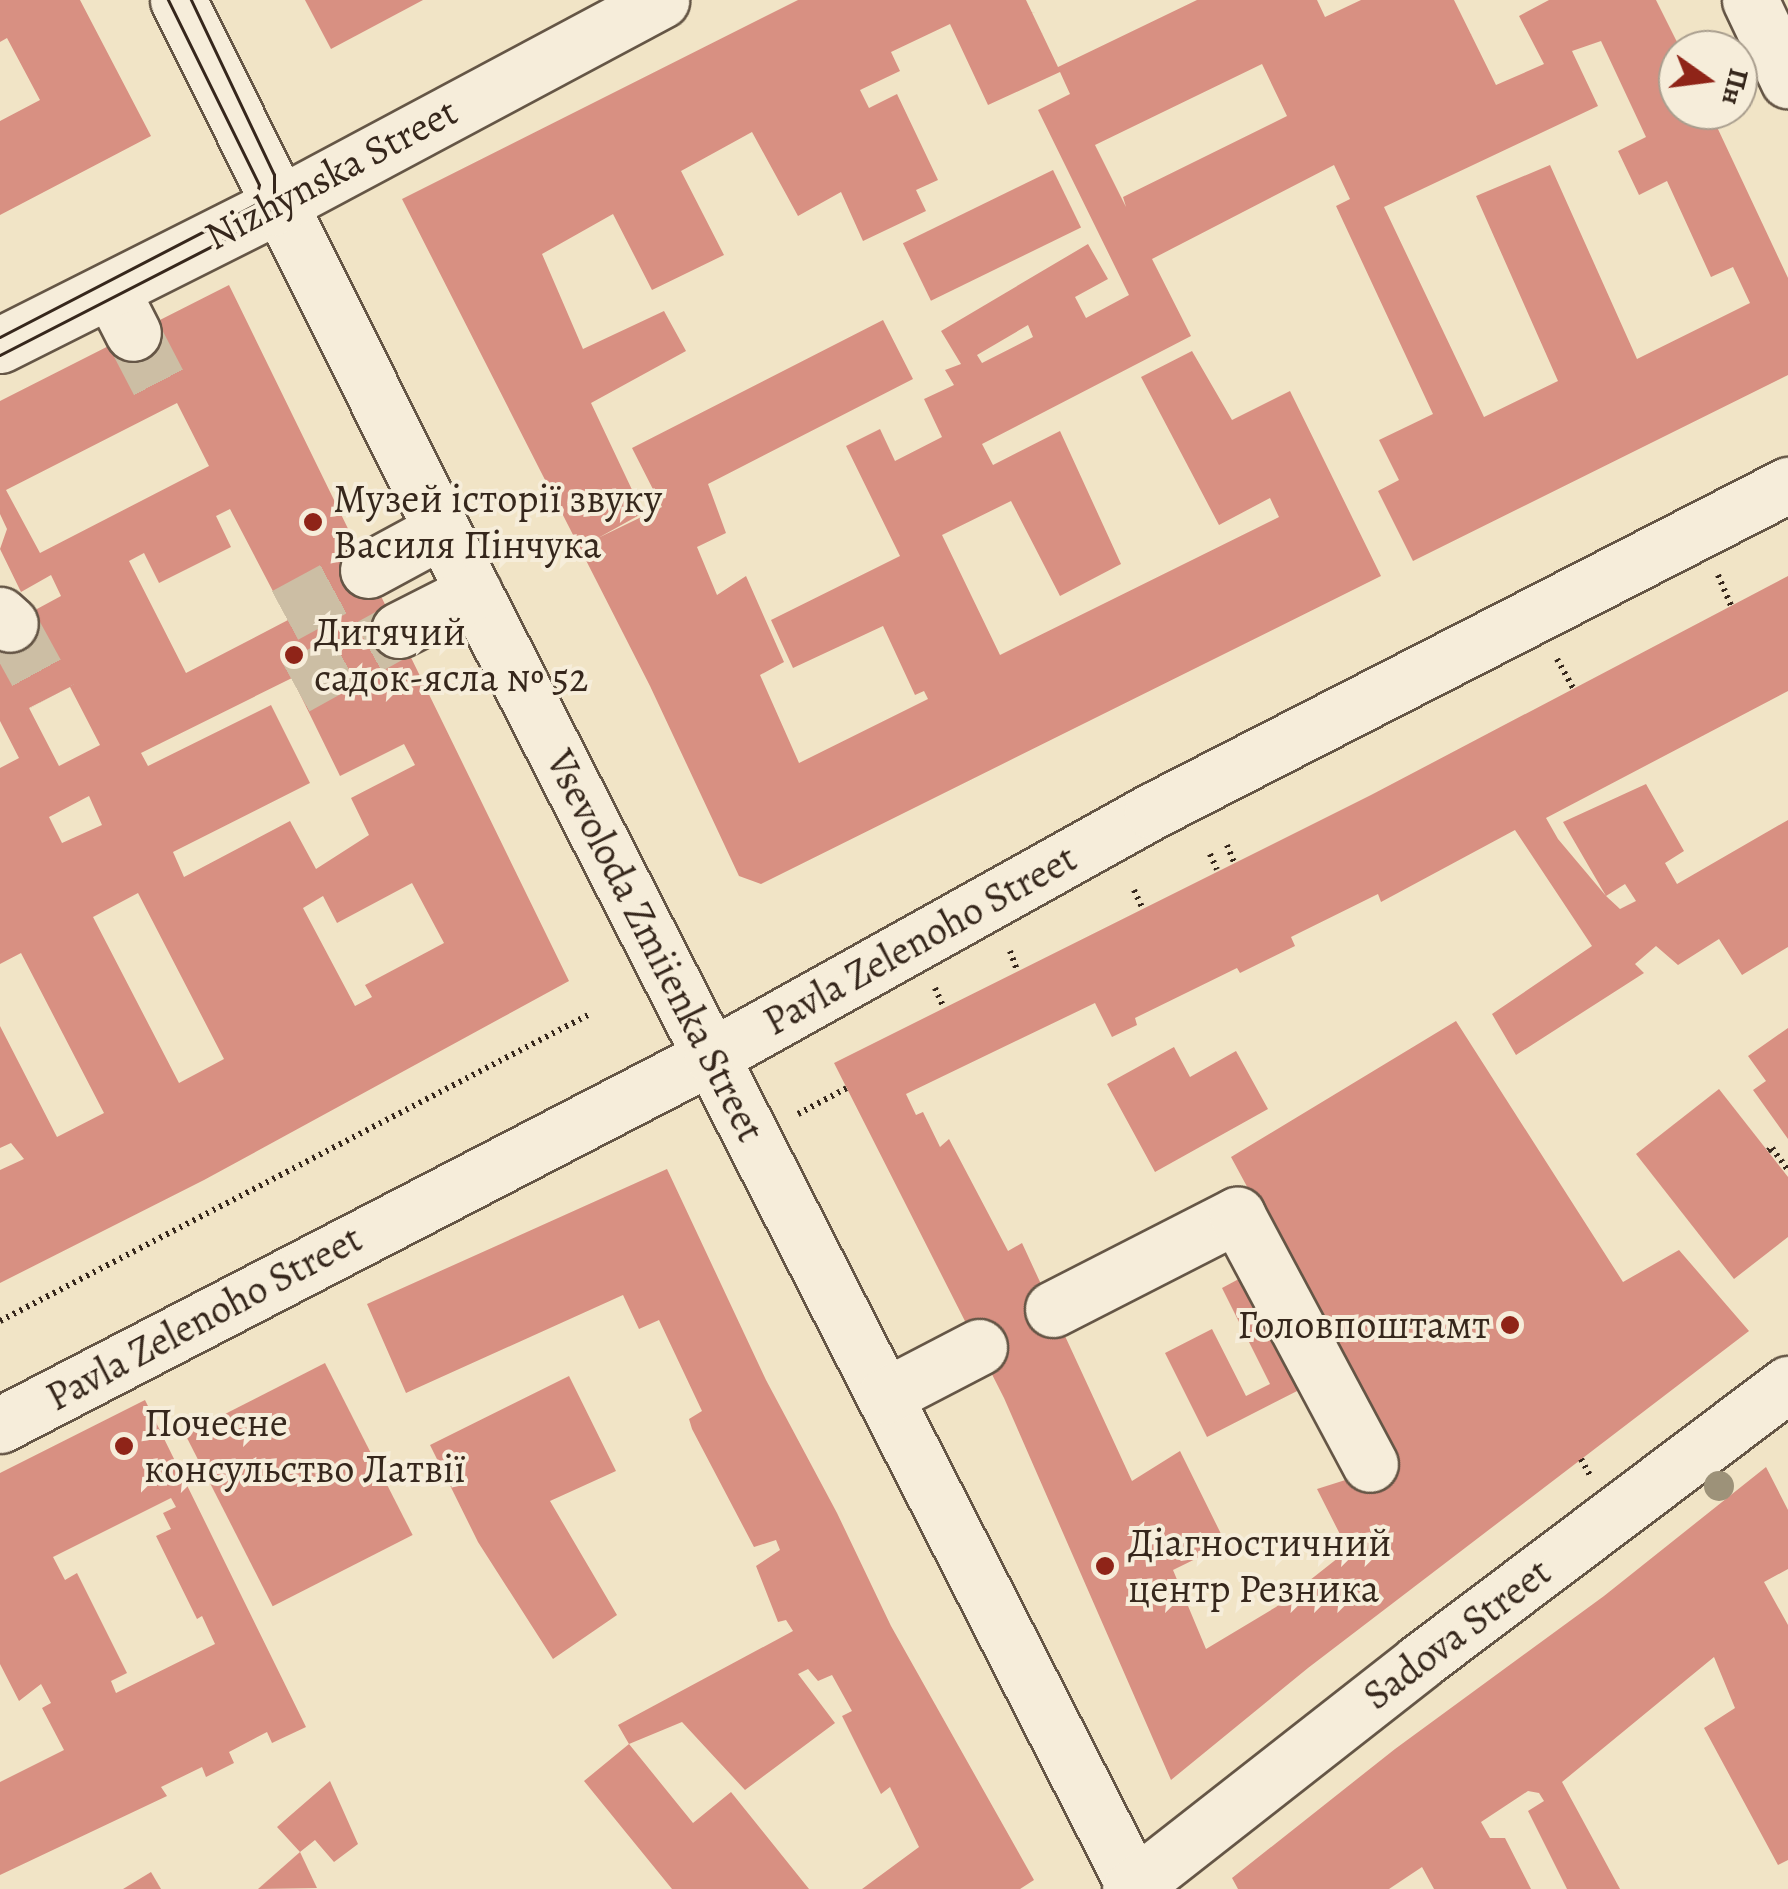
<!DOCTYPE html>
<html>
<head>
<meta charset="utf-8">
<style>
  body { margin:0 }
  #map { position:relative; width:1788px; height:1889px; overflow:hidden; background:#f1e4c6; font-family:Alegreya,serif }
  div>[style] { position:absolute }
  .building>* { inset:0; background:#d89082; transform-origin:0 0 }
  .minor-tunnel>* { height:55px; margin-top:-27.5px; transform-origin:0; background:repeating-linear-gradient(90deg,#ccbea4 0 55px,transparent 0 83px) }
  .path>* { height:6px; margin-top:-3px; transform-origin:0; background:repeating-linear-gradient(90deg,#36271c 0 2.5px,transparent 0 7.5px) }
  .roads { filter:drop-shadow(2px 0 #655646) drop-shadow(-2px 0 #655646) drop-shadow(0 2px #655646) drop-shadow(0 -2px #655646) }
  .minor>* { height:55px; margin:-27.5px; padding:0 27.5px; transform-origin:27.5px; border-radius:27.5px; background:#f6edda }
  .tram>* { height:2.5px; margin:-1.25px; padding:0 1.25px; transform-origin:1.25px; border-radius:1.25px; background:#36271c }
  .trees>* { width:30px; height:30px; margin:-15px; border-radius:50%; background:#9d9279 }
  .dots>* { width:28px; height:28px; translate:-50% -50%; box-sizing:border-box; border:5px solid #f6edda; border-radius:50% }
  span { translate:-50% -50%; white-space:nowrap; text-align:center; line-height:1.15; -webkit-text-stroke:8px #f6edda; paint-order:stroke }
  .street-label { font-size:40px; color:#36271c }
  .poi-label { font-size:40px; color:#36271c }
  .left { translate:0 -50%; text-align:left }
  .right { translate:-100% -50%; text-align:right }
  .north { position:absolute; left:1658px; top:30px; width:100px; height:100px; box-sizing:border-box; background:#f6edda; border:2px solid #a99e8e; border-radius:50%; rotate:104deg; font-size:28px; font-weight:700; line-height:40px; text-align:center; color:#36271c }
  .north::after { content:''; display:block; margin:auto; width:35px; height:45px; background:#8f2418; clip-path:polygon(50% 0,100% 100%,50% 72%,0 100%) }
</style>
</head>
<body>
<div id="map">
  <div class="building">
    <div style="clip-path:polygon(0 0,80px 0,151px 136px,0 215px,0 121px,40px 100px,7px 38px,0 42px)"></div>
    <div style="clip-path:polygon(305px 0,423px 0,331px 49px)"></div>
    <div style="clip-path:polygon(evenodd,798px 0,1026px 0,1058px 67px,1197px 0,1317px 0,1325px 17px,1361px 0,1454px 0,1496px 85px,1544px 64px,1519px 16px,1549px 0,1656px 0,1681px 50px,1678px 110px,1709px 110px,1788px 278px,1788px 375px,1413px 561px,1378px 491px,1399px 480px,1379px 440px,1433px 414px,1336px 206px,1350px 199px,1334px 165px,1152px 259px,1191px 336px,982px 444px,993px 465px,1060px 431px,1121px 564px,1060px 596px,1011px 501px,942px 535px,1000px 655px,1279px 517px,1270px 498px,1219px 525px,1141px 377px,1192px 351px,1232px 420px,1290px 391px,1381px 576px,761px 884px,739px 876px,650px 686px,402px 199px,798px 0,950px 24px,988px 105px,1060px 72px,1070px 94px,1038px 110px,1129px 295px,1086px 318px,1075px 297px,1108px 279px,1088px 244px,941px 331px,961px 364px,945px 370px,954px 385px,924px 399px,942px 437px,895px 461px,880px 429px,846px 446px,900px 556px,771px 620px,793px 668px,883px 626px,915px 695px,924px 691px,928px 699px,799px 763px,760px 675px,784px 662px,746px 576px,717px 595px,697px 547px,726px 533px,708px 484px,913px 379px,883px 320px,632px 448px,662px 507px,598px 538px,643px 513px,591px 403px,686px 351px,664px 311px,583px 349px,542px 254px,613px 214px,652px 290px,724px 255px,681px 171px,752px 132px,798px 216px,841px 192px,863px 241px,926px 211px,916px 190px,938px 180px,897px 94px,869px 108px,860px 90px,900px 71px,891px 52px,950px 24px,798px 0,1601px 41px,1646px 137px,1618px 151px,1639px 195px,1667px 181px,1711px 277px,1733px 267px,1750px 303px,1637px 359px,1550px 165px,1476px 196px,1558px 381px,1484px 417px,1384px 207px,1598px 106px,1572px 51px,1601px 41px,798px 0,1262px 64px,1287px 116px,1123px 197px,1126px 207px,1095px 145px,1262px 64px,798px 0,1028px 325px,1033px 337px,982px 363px,977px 355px,1028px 325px)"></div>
    <div style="left:1053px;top:170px;width:64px;height:167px;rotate:64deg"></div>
    <div style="clip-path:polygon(evenodd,229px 285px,569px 981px,204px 1180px,0 1283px,0 1170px,24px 1159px,11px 1143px,0 1148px,0 1026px,57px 1137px,104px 1113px,21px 953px,0 964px,0 768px,19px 758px,0 721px,0 629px,61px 596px,51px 575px,21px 592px,0 549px,7px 529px,0 514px,0 401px,229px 285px,177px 403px,209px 466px,40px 553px,6px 490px,177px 403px,229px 285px,230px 509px,288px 620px,186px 673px,129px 561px,144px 553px,159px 583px,231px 547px,216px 516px,230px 509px,229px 285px,292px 678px,340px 776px,404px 744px,415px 765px,351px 798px,369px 835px,316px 869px,290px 821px,184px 877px,173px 852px,310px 783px,271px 705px,148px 766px,141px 753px,292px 678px,229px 285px,70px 687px,100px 745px,59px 766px,29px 708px,70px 687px,229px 285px,89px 796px,102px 825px,62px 843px,49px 817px,89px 796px,229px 285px,412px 883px,444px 943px,365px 985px,372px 997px,355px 1006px,303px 908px,323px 896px,337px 923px,412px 883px,229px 285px,138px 893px,224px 1059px,179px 1083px,93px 917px,138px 893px)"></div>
    <div style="clip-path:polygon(evenodd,1788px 576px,1788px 691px,1546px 818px,1558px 839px,1606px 896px,1563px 822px,1646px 784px,1684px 851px,1665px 863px,1677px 884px,1788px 820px,1788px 947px,1742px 975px,1719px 939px,1678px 965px,1656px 946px,1635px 964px,1644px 973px,1516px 1055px,1492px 1014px,1592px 946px,1515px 830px,1381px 902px,1378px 894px,1291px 937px,1295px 946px,1240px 973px,1237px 968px,1135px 1018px,1137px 1025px,1112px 1037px,1095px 1003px,906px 1094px,916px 1115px,923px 1112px,940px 1147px,949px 1139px,1008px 1251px,1022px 1243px,1132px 1481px,1180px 1451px,1226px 1544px,1173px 1570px,1206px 1649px,1276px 1607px,1348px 1550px,1317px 1489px,1358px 1476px,1388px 1447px,1231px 1157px,1456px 1021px,1623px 1282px,1679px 1250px,1749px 1331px,1308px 1668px,1171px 1780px,1004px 1398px,834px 1063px,1371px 795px,1788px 576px,1625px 884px,1636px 901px,1620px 909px,1606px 896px,1625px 884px)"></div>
    <div style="clip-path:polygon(1788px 1028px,1788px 1139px,1753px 1090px,1766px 1081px,1748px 1056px)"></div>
    <div style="clip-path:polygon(1174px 1047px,1190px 1077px,1236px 1051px,1268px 1109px,1155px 1172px,1107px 1084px)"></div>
    <div style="clip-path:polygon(1719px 1089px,1788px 1177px,1788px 1237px,1734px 1279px,1636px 1154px)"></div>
    <div style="clip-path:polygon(667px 1169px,766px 1380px,837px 1513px,891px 1626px,1034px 1880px,1020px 1889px,862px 1889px,919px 1847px,890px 1787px,881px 1794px,842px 1716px,852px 1711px,832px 1675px,818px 1681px,808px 1669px,798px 1674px,835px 1723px,745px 1790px,682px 1722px,629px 1744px,618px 1725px,793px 1631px,786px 1620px,778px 1622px,756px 1566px,780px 1550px,776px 1540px,754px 1547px,692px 1429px,689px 1419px,702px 1411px,659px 1320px,639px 1329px,623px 1295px,406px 1393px,367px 1304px)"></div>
    <div style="clip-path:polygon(1250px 1273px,1307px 1386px,1207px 1437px,1165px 1353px,1212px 1329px,1246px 1396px,1270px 1384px,1222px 1288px)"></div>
    <div style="left:325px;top:1363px;width:193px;height:157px;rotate:63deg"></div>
    <div style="clip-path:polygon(569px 1376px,616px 1471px,550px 1501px,617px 1615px,553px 1659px,478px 1542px,430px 1445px)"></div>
    <div style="clip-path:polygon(evenodd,145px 1400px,306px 1727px,272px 1743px,267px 1732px,229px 1752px,234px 1763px,206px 1777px,202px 1767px,161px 1787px,167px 1796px,0 1875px,0 1782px,64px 1750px,42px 1708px,51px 1703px,41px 1684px,19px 1701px,0 1664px,0 1473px,145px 1400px,171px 1498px,176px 1507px,163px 1513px,171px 1529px,156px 1536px,197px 1619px,202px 1616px,215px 1644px,116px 1693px,111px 1681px,127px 1673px,77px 1573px,65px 1580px,53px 1557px,171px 1498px)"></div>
    <div style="clip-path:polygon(1766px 1467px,1788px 1510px,1788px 1569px,1764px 1582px,1788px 1625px,1788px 1860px,1778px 1865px,1704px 1728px,1735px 1708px,1714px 1657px,1562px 1782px,1620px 1889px,1567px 1889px,1528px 1811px,1544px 1801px,1539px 1793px,1528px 1791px,1481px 1822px,1490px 1838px,1505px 1838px,1531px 1889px,1434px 1889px,1422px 1867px,1389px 1889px,1238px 1889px,1232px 1878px,1395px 1749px,1604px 1596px)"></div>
    <div style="clip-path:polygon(629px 1744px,693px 1823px,731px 1792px,809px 1889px,672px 1889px,584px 1781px)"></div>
    <div style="clip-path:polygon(330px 1781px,358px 1844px,334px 1862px,315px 1840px,300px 1852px,277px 1827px)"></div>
    <div style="clip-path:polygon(300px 1852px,317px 1888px,258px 1889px)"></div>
    <div style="clip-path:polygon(151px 1872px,161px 1889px,123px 1889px)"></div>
  </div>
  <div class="minor-tunnel">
    <div style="left:133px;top:333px;width:82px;rotate:62.5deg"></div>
    <div style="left:285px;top:615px;width:94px;rotate:-28.5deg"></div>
    <div style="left:10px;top:624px;width:83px;rotate:61.3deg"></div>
    <div style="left:296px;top:687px;width:118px;rotate:-29deg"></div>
  </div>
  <div class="path">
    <div style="left:1718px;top:575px;width:34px;rotate:67deg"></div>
    <div style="left:1557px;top:659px;width:33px;rotate:61deg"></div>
    <div style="left:1227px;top:845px;width:18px;rotate:68deg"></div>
    <div style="left:1210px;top:854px;width:17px;rotate:66deg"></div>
    <div style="left:1134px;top:890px;width:19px;rotate:65deg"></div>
    <div style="left:1010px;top:951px;width:20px;rotate:70deg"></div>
    <div style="left:935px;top:988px;width:22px;rotate:66deg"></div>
    <div style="left:798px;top:1114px;width:55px;rotate:-28deg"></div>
    <div style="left:1768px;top:1151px;width:5px;rotate:-37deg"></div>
    <div style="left:1772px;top:1148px;width:27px;rotate:54deg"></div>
    <div style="left:0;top:1321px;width:665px;rotate:-27.49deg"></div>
    <div style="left:1581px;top:1459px;width:21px;rotate:61deg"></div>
  </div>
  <div class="roads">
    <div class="minor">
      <div style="left:178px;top:0;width:592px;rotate:63.52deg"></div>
      <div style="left:442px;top:530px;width:1526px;rotate:62.95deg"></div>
      <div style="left:1750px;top:0;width:89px;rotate:64.6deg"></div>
      <div style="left:111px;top:290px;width:48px;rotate:62.9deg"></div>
      <div style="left:0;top:345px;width:307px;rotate:-26.7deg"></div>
      <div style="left:274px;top:207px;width:439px;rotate:-28.1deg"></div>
      <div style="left:368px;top:570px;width:84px;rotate:-28.4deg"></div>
      <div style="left:0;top:615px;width:13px;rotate:42deg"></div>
      <div style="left:399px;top:630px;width:84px;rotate:-26.9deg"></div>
      <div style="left:1053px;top:1309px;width:207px;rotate:-27.1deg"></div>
      <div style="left:1237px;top:1215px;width:282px;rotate:61.9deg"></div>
      <div style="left:885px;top:1396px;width:106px;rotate:-27.5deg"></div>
      <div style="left:0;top:1425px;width:802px;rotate:-27.4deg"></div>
      <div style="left:712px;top:1056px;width:504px;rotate:-29.11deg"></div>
      <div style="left:1152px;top:811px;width:715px;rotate:-27.14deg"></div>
      <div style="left:1130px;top:1889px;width:367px;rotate:-38.1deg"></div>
      <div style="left:1419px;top:1662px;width:462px;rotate:-37deg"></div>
    </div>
  </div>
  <div class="tram">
    <div style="left:0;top:337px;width:287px;rotate:-27.4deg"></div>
    <div style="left:255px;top:205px;width:20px;rotate:-79deg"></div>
    <div style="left:259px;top:185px;width:206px;rotate:-116.2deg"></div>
    <div style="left:0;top:355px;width:287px;rotate:-27.2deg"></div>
    <div style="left:255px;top:224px;width:25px;rotate:-42deg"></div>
    <div style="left:274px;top:207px;width:32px;rotate:-90deg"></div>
    <div style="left:274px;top:175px;width:194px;rotate:-115.4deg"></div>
  </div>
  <div class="trees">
    <div style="left:1719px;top:1486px"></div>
  </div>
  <div class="dots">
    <div style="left:313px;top:522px;background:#8f2418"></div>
    <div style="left:294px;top:655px;background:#8f2418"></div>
    <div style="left:1510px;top:1325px;background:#8f2418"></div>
    <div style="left:124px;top:1446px;background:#8f2418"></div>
    <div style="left:1105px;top:1566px;background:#8f2418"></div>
  </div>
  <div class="street-label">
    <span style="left:331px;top:174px;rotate:-28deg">Nizhynska Street</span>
    <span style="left:920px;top:940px;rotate:-29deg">Pavla Zelenoho Street</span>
    <span style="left:655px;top:946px;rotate:63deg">Vsevoloda Zmiienka Street</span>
    <span style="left:204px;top:1318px;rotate:-28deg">Pavla Zelenoho Street</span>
    <span style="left:1457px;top:1634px;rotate:-37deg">Sadova Street</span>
  </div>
  <div class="poi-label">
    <span class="left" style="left:333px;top:522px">Музей історії звуку<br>Василя Пінчука</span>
    <span class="left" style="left:314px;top:655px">Дитячий<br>садок-ясла № 52</span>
    <span class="right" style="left:1490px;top:1325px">Головпоштамт</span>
    <span class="left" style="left:144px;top:1446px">Почесне<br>консульство Латвії</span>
    <span class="left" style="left:1128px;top:1566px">Діагностичний<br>центр Резника</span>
  </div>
  <div class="north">Пн</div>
</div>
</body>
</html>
